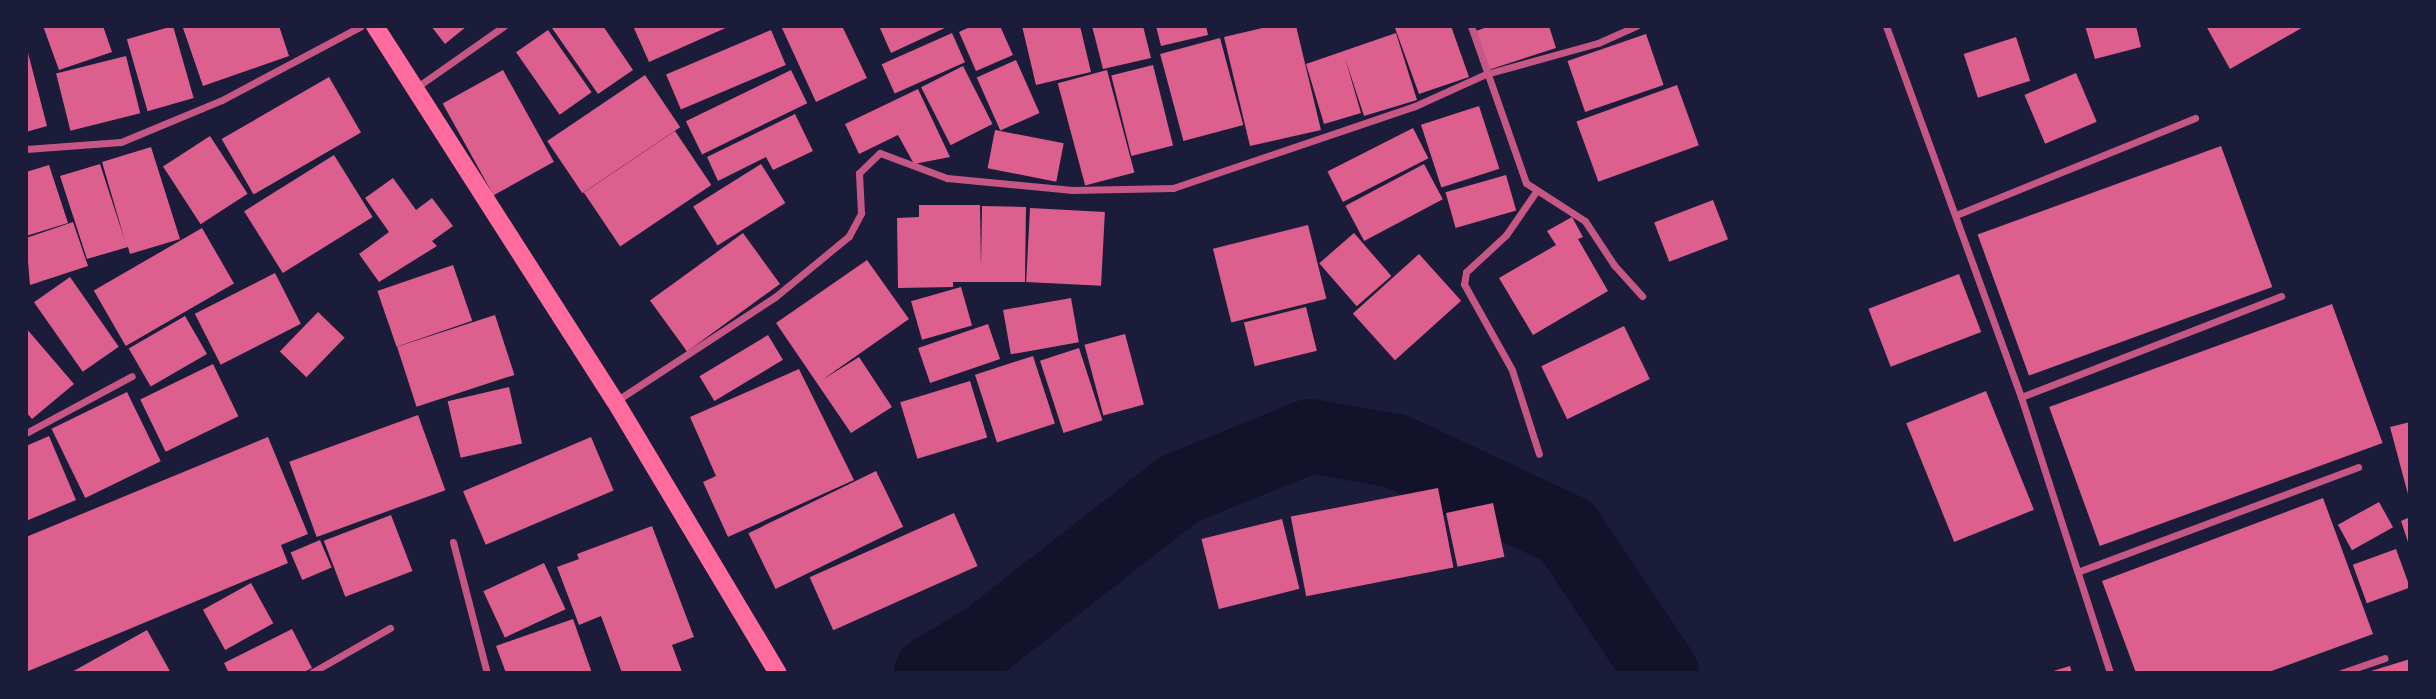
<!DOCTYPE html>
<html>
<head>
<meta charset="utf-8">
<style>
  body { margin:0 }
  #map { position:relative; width:2436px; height:699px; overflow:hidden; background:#1b1b3a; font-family:Roboto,sans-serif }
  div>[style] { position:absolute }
  .river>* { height:74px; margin:-37px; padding:0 37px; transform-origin:37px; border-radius:37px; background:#12122b }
  .building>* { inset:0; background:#dd5f8e; transform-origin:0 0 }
  .minor>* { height:7px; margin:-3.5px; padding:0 3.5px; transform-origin:3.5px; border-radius:3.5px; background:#c65784 }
  .primary>* { height:18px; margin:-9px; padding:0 9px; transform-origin:9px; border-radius:9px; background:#ff6b9d }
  span { translate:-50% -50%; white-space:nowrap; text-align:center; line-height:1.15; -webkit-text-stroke:6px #1b1b3a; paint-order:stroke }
  .frame { position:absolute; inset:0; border:28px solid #1b1b3a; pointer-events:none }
</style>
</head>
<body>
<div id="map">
  <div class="river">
    <div style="left:931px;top:673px;width:64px;rotate:-31deg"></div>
    <div style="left:986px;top:640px;width:245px;rotate:-38deg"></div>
    <div style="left:1179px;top:489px;width:141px;rotate:-22deg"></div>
    <div style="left:1310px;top:436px;width:87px;rotate:9.9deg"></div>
    <div style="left:1396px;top:451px;width:189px;rotate:25.1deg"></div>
    <div style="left:1567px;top:531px;width:171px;rotate:56.2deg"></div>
  </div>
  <div class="building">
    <div style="clip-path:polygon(43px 26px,103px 26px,112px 52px,59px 70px)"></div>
    <div style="left:173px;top:26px;width:75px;height:48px;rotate:74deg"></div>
    <div style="clip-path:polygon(188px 26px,279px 26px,289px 56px,203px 86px,183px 28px)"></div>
    <div style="clip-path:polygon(431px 26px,467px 26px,445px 44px)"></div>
    <div style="clip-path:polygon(603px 26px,633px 70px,598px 94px,552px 28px)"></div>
    <div style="clip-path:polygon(633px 26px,730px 26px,649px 62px)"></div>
    <div style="clip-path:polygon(781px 26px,842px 26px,867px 78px,816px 102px)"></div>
    <div style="clip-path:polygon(879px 26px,949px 26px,891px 53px)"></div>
    <div style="clip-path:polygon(972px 26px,1000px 26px,1013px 55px,976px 71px,959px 32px)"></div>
    <div style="clip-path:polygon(1022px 26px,1080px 26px,1091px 72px,1036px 85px)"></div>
    <div style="clip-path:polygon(1092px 26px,1143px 26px,1151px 58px,1103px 69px)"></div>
    <div style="clip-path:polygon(1156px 26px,1206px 26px,1208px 35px,1161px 46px)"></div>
    <div style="clip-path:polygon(1271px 26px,1296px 26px,1321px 130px,1250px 146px,1224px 37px)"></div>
    <div style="clip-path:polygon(1451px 26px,1469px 77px,1419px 94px,1395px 28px)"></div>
    <div style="clip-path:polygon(1490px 26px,1549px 26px,1556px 48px,1488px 70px,1476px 31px)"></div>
    <div style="clip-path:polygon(2085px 26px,2136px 26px,2141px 47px,2095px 59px)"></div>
    <div style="clip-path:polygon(2206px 26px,2305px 26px,2230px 69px)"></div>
    <div style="left:548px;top:30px;width:76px;height:39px;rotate:55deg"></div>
    <div style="left:771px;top:30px;width:38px;height:114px;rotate:67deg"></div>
    <div style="left:952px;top:33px;width:32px;height:77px;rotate:66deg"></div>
    <div style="clip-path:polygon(1396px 33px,1417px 100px,1364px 116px,1345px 58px,1361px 113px,1324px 124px,1306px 64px)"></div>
    <div style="left:1646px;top:34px;width:54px;height:83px;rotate:71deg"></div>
    <div style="left:2016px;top:37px;width:46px;height:55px;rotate:72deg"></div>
    <div style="left:1220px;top:38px;width:90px;height:62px;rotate:75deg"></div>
    <div style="clip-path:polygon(27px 49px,47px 126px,26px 132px,26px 50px)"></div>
    <div style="left:126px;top:56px;width:59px;height:72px;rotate:76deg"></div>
    <div style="left:1016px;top:60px;width:58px;height:43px;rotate:66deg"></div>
    <div style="left:1153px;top:65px;width:83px;height:43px;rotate:76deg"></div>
    <div style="left:963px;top:66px;width:65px;height:47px;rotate:63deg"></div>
    <div style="left:503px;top:70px;width:105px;height:69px;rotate:61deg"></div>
    <div style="left:791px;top:70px;width:37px;height:117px;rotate:64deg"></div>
    <div style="left:1107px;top:70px;width:106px;height:51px;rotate:75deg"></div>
    <div style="left:2076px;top:73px;width:53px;height:56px;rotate:67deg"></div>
    <div style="left:645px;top:75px;width:63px;height:118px;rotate:56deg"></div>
    <div style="left:329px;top:77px;width:64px;height:124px;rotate:60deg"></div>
    <div style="left:1677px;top:85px;width:64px;height:107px;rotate:70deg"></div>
    <div style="clip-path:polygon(918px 89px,950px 157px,914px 164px,898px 135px,859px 154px,845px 124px)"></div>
    <div style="left:1479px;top:106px;width:66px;height:61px;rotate:72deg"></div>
    <div style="clip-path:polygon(795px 114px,813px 151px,773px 170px,766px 157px,718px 181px,707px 157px)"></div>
    <div style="left:1413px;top:128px;width:34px;height:96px;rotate:63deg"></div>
    <div style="left:995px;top:130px;width:70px;height:39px;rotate:11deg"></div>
    <div style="left:675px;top:131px;width:65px;height:110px;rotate:56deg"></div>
    <div style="left:210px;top:136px;width:69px;height:56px;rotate:57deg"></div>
    <div style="left:2221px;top:146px;width:150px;height:259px;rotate:70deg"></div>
    <div style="clip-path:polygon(151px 147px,180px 239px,130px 254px,128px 247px,87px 259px,60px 176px,100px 164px,125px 241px,102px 162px)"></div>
    <div style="left:334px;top:155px;width:73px;height:106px;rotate:58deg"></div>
    <div style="left:761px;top:164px;width:46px;height:80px;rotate:58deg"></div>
    <div style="left:1424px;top:164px;width:40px;height:89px;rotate:62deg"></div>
    <div style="clip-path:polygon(49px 165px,68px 223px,26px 236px,26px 172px)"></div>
    <div style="left:1506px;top:175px;width:37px;height:63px;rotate:74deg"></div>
    <div style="clip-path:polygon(393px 178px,416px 210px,432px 198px,453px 226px,432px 241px,437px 246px,379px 282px,359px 254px,389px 232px,365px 198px)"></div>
    <div style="left:1713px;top:200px;width:42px;height:63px;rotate:69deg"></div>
    <div style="clip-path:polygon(919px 205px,980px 205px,981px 267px,982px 206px,1026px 207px,1025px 282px,953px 282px,953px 287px,898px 288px,897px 218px,919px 217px)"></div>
    <div style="left:1030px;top:208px;width:75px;height:74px;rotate:3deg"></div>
    <div style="clip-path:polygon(1572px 217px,1583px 237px,1578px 239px,1608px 291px,1533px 335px,1499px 278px,1556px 245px,1547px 231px)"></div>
    <div style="clip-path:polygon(73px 222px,88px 266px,30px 285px,26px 238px)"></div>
    <div style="left:1308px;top:225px;width:76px;height:98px;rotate:76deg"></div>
    <div style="left:202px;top:228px;width:64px;height:125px;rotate:60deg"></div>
    <div style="left:743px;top:233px;width:63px;height:115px;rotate:54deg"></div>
    <div style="left:1354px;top:233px;width:57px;height:46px;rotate:49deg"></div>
    <div style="left:1419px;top:254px;width:63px;height:89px;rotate:48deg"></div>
    <div style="clip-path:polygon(867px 260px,909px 319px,822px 380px,859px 357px,892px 407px,851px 433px,776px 323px)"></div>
    <div style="left:453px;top:265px;width:59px;height:80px;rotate:71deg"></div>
    <div style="left:275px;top:273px;width:57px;height:90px;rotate:63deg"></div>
    <div style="left:1959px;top:274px;width:62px;height:97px;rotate:69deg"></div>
    <div style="left:70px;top:277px;width:85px;height:44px;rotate:55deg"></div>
    <div style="left:961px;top:287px;width:40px;height:52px;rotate:74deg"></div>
    <div style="left:1071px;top:298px;width:45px;height:69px;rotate:80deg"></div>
    <div style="left:2332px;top:304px;width:148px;height:301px;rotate:70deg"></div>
    <div style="left:1306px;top:307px;width:45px;height:64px;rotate:76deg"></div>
    <div style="left:318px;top:312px;width:37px;height:55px;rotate:44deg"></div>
    <div style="left:495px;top:315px;width:63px;height:103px;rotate:72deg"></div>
    <div style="left:185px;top:316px;width:44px;height:65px;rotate:60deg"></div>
    <div style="left:988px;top:324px;width:37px;height:74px;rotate:71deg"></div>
    <div style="left:1624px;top:326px;width:59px;height:92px;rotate:64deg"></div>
    <div style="clip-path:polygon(26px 328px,74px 384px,32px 419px,26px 412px)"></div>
    <div style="left:1125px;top:334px;width:73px;height:42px;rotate:75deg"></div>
    <div style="left:768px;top:335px;width:29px;height:80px;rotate:59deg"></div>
    <div style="left:1079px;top:348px;width:76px;height:41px;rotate:72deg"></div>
    <div style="left:1033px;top:356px;width:71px;height:61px;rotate:72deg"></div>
    <div style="left:213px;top:364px;width:58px;height:81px;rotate:64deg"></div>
    <div style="clip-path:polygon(799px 369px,854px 480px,728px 537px,703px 482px,716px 476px,690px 417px)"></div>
    <div style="left:970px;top:381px;width:59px;height:73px;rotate:73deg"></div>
    <div style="left:509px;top:387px;width:58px;height:63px;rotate:77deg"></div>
    <div style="left:1986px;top:391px;width:128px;height:86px;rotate:68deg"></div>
    <div style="left:127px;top:392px;width:77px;height:84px;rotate:64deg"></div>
    <div style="left:418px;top:415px;width:80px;height:137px;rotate:70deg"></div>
    <div style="clip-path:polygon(2410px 422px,2410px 498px,2409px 498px,2390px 427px)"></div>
    <div style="clip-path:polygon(49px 436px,76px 500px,26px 521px,26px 446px)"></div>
    <div style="clip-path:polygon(268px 437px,308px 534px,281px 545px,288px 563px,26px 672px,26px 537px)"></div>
    <div style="left:591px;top:437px;width:58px;height:139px;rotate:67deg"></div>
    <div style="left:876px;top:471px;width:62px;height:142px;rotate:64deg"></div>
    <div style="left:1438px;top:488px;width:81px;height:150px;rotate:79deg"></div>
    <div style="clip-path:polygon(2323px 498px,2373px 634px,2266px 673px,2136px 673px,2102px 581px)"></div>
    <div style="left:2379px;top:502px;width:29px;height:47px;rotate:61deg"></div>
    <div style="left:1493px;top:503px;width:55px;height:48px;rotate:78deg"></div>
    <div style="left:954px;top:513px;width:58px;height:158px;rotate:66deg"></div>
    <div style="left:391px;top:515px;width:60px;height:72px;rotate:69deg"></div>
    <div style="clip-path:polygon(2410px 517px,2410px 545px,2409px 545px,2401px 521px)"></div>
    <div style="left:1282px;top:519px;width:72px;height:83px;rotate:76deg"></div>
    <div style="clip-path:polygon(652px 526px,694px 637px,672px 645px,682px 672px,622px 673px,601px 616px,579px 625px,557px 567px,579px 559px,577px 554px)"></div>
    <div style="left:320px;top:540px;width:30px;height:32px;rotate:67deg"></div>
    <div style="left:2396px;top:549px;width:41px;height:46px;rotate:70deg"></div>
    <div style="left:544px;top:563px;width:51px;height:67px;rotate:65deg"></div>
    <div style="left:251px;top:583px;width:46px;height:55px;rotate:61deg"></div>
    <div style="clip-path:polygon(573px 619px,592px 673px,506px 673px,496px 646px)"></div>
    <div style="clip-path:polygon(292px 629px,312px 668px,302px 673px,229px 673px,224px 663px)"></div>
    <div style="clip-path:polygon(147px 630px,171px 673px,70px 673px)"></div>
    <div style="clip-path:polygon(2410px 659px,2410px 673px,2368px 673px,2368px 672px)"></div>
    <div style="clip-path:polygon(2070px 666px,2072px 673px,2050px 673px,2050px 672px)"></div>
  </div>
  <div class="minor">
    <div style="left:1471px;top:26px;width:166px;rotate:70.7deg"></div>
    <div style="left:1526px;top:183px;width:70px;rotate:32.8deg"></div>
    <div style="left:1585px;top:221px;width:53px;rotate:56.6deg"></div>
    <div style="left:1614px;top:265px;width:42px;rotate:47.9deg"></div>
    <div style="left:1886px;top:26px;width:395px;rotate:70deg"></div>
    <div style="left:2021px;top:397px;width:290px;rotate:72.1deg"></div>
    <div style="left:417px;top:87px;width:106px;rotate:-35deg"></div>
    <div style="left:26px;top:149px;width:95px;rotate:-4.2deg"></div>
    <div style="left:121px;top:142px;width:109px;rotate:-22.6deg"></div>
    <div style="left:222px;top:100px;width:157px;rotate:-28deg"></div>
    <div style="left:1535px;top:193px;width:51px;rotate:124.6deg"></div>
    <div style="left:1506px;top:235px;width:54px;rotate:137.2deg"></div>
    <div style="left:1466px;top:272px;width:12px;rotate:99deg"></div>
    <div style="left:1464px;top:284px;width:98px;rotate:60.8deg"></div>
    <div style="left:1512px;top:370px;width:88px;rotate:72.2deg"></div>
    <div style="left:1956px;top:215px;width:258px;rotate:-22.1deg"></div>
    <div style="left:2021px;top:397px;width:279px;rotate:-21.2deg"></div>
    <div style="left:616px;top:401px;width:190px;rotate:-33.2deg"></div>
    <div style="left:775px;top:297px;width:96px;rotate:-39.5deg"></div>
    <div style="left:849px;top:236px;width:26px;rotate:-62deg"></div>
    <div style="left:861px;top:213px;width:40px;rotate:-92.9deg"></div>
    <div style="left:859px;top:173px;width:29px;rotate:-44deg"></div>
    <div style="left:880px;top:153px;width:72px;rotate:20.5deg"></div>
    <div style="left:947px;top:178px;width:126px;rotate:5.5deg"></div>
    <div style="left:1072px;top:190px;width:101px;rotate:-1.1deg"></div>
    <div style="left:1173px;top:188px;width:256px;rotate:-18.7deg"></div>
    <div style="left:1415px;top:106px;width:78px;rotate:-24.3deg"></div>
    <div style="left:1486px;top:74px;width:116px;rotate:-15.5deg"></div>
    <div style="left:1598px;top:43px;width:42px;rotate:-24.1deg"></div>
    <div style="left:26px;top:433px;width:120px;rotate:-28.3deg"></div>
    <div style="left:453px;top:542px;width:135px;rotate:75.5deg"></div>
    <div style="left:2080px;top:571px;width:297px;rotate:-20.5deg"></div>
    <div style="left:311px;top:673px;width:91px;rotate:-29.7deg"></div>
    <div style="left:2341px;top:673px;width:46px;rotate:-18.8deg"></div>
  </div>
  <div class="primary">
    <div style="left:375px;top:26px;width:445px;rotate:57.4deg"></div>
    <div style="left:615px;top:401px;width:317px;rotate:59.1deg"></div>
  </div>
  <div class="frame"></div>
</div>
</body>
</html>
